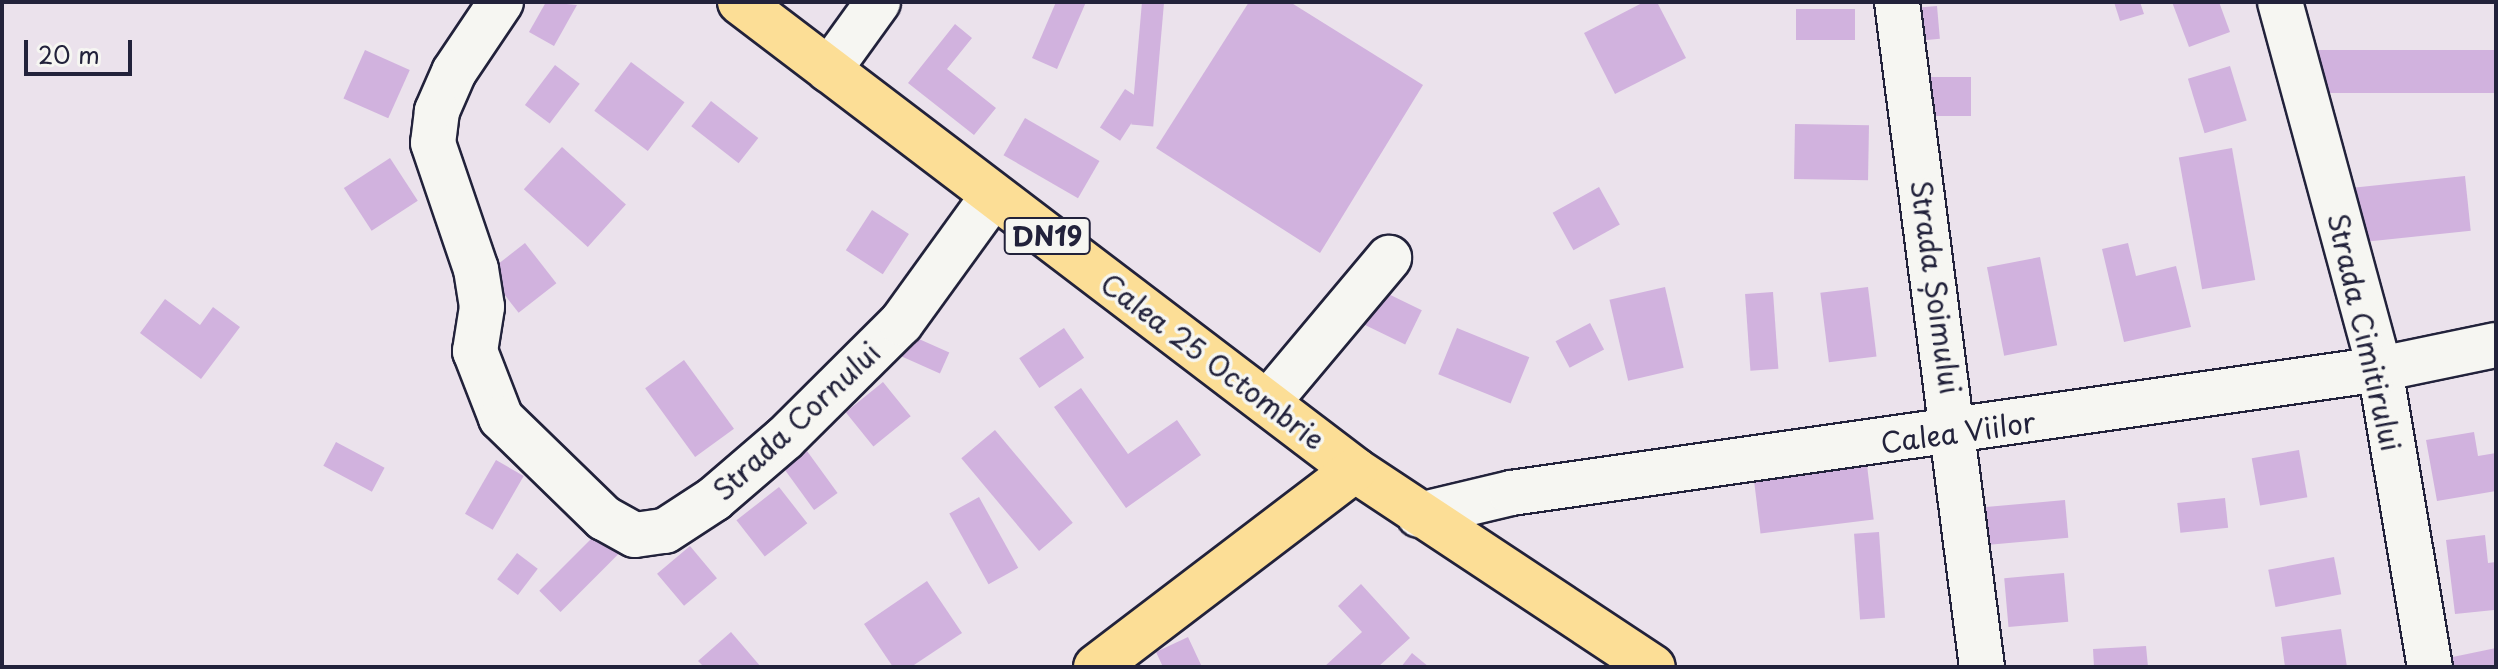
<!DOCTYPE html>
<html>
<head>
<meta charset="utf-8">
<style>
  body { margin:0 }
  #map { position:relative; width:2498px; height:669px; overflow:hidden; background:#ebe2ec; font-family:"Playpen Sans",sans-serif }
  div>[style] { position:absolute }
  .building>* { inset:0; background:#d1b2de; transform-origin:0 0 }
  .roads { filter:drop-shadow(2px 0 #22223b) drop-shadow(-2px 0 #22223b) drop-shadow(0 2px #22223b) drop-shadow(0 -2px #22223b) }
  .minor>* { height:44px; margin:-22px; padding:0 22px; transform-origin:22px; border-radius:22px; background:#f6f6f2 }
  .major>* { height:44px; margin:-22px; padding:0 22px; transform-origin:22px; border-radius:22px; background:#fcde96 }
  span { translate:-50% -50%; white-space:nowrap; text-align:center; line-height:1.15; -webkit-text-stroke:7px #f6f6f2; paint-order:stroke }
  .shield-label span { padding:2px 6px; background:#f6f6f2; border:2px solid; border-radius:6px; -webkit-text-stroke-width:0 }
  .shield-label { font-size:26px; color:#22223b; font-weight:700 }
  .street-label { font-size:28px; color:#22223b }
  .frame { position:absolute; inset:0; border:4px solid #22223b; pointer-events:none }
  .scale { position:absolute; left:24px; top:40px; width:108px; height:36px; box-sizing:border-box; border:4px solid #22223b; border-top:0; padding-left:10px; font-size:24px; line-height:28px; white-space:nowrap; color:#22223b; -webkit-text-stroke:6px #f6f6f2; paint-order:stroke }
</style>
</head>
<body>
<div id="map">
  <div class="building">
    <div style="clip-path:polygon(546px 2px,577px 5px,554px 46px,529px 32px)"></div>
    <div style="clip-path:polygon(1056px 2px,1086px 2px,1057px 69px,1032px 58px)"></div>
    <div style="left:1142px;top:2px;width:22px;height:123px;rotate:5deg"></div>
    <div style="clip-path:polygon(1249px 2px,1290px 2px,1423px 85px,1320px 253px,1156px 148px)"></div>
    <div style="clip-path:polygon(1644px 2px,1657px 2px,1686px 58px,1615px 94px,1584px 33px)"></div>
    <div style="clip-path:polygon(2114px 2px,2140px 2px,2144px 14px,2120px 21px)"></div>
    <div style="clip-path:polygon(2172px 2px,2219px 2px,2230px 32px,2189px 47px)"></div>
    <div style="left:1937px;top:6px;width:33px;height:29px;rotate:85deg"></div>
    <div style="left:1855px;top:9px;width:31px;height:59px;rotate:90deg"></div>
    <div style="clip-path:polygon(955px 24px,972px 38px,947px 69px,996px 108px,974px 135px,908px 83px)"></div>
    <div style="left:365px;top:50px;width:49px;height:53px;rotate:24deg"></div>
    <div style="left:2496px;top:50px;width:43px;height:189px;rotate:90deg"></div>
    <div style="left:631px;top:62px;width:67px;height:61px;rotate:37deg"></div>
    <div style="left:555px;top:65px;width:31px;height:50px;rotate:37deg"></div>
    <div style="left:2230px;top:66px;width:57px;height:44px;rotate:73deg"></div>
    <div style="left:1971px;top:77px;width:39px;height:50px;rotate:90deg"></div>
    <div style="left:1125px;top:89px;width:24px;height:46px;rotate:33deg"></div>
    <div style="left:711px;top:101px;width:60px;height:32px;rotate:38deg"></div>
    <div style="left:1025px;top:118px;width:86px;height:43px;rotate:30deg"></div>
    <div style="left:1795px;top:124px;width:74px;height:55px;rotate:1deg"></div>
    <div style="left:562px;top:147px;width:86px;height:57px;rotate:42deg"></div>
    <div style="left:2232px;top:148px;width:134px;height:54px;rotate:80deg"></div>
    <div style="left:390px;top:158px;width:51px;height:55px;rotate:57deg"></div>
    <div style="left:2465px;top:176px;width:55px;height:115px;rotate:84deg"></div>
    <div style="left:1599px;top:187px;width:43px;height:53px;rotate:61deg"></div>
    <div style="left:872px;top:210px;width:44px;height:48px;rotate:33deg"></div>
    <div style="left:525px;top:243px;width:51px;height:48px;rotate:52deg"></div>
    <div style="clip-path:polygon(2128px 243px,2136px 276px,2176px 266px,2191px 327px,2124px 342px,2102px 249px)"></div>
    <div style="left:2040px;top:257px;width:90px;height:54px;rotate:79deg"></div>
    <div style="left:1665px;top:287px;width:83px;height:57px;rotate:77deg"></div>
    <div style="left:1868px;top:287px;width:70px;height:48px;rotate:83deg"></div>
    <div style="left:1376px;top:288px;width:51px;height:38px;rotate:26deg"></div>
    <div style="left:1773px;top:292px;width:77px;height:28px;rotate:86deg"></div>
    <div style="clip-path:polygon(165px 299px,200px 325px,213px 307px,240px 327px,201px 379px,140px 333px)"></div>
    <div style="left:1590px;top:323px;width:30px;height:39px;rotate:62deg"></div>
    <div style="left:1064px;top:328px;width:36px;height:54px;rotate:56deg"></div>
    <div style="left:1457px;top:328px;width:78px;height:50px;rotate:22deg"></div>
    <div style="left:910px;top:335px;width:43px;height:23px;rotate:24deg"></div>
    <div style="left:684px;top:360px;width:85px;height:48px;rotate:54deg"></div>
    <div style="left:883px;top:382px;width:44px;height:48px;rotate:51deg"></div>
    <div style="clip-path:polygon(1081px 388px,1128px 454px,1177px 420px,1201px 455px,1126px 508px,1054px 407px)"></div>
    <div style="left:995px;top:430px;width:121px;height:44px;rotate:50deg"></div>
    <div style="clip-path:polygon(2474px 432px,2478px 456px,2496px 453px,2496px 491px,2437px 501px,2426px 440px)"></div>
    <div style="left:336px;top:442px;width:55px;height:27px;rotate:28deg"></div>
    <div style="left:2299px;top:450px;width:48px;height:48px;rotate:80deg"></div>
    <div style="left:807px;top:451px;width:52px;height:29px;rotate:54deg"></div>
    <div style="left:1866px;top:457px;width:63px;height:114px;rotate:83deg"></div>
    <div style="left:496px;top:460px;width:32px;height:62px;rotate:30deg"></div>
    <div style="left:779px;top:487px;width:46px;height:54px;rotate:52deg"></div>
    <div style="left:979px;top:497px;width:81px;height:34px;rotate:61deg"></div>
    <div style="left:2225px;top:498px;width:30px;height:48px;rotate:84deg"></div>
    <div style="left:2065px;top:500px;width:38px;height:85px;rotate:85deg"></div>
    <div style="left:598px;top:532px;width:30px;height:83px;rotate:45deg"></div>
    <div style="left:1879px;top:532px;width:86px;height:25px;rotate:86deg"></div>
    <div style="clip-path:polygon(2485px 535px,2488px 563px,2496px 562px,2494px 610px,2455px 614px,2446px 540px)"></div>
    <div style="left:690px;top:546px;width:42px;height:43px;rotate:50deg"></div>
    <div style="left:517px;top:553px;width:26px;height:33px;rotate:37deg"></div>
    <div style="left:2334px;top:557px;width:38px;height:67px;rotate:79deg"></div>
    <div style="left:2064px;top:573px;width:49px;height:60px;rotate:85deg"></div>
    <div style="clip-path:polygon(927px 581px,962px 633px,911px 667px,893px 667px,864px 624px)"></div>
    <div style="clip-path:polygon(1361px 584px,1410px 638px,1378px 667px,1324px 667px,1362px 632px,1338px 606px)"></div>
    <div style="clip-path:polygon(2341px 629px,2347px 667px,2285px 667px,2281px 637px)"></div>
    <div style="clip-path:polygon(731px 632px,761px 667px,704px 667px,698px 661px)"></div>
    <div style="clip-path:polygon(1188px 637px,1202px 667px,1163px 667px,1156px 652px)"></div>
    <div style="clip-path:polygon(2146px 646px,2148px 667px,2094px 667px,2093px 649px)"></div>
    <div style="clip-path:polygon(2496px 648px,2496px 667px,2444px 667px,2443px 659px)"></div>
    <div style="clip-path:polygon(1412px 653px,1429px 667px,1401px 667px)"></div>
  </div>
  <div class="roads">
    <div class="minor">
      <div style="left:501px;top:2px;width:84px;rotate:123.9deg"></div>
      <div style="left:454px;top:72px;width:43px;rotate:113.6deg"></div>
      <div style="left:437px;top:111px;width:32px;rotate:97deg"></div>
      <div style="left:433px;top:143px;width:133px;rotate:71.2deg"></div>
      <div style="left:476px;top:269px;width:38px;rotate:81deg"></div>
      <div style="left:482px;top:307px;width:45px;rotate:99deg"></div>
      <div style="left:475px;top:351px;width:72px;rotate:68.8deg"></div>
      <div style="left:501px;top:418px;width:144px;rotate:44.2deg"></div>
      <div style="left:604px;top:518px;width:35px;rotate:29deg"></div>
      <div style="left:635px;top:535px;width:30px;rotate:-8deg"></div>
      <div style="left:665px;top:531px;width:59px;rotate:-33.1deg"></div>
      <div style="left:714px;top:499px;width:94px;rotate:-40.7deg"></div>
      <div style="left:785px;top:438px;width:163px;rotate:-44.8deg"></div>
      <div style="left:901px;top:323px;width:157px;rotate:-54.1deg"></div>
      <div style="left:1897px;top:2px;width:670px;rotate:82.72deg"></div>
      <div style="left:2280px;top:2px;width:380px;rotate:74.8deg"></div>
      <div style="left:2380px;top:369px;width:302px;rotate:80.5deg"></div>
      <div style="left:829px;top:70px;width:84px;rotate:-54.2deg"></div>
      <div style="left:1269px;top:401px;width:187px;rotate:-50deg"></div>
      <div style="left:1419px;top:515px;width:95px;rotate:-13.4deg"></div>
      <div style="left:1511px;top:493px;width:878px;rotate:-8.12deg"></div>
      <div style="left:2380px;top:369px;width:118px;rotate:-11.7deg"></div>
    </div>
    <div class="major">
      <div style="left:740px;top:2px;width:773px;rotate:37.27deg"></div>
      <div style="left:1355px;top:470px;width:357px;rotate:33.5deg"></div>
      <div style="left:1096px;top:667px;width:325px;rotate:-37.3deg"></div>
    </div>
  </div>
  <div class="shield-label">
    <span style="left:1047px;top:236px">DN19</span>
  </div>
  <div class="street-label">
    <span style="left:1936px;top:287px;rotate:82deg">Strada Șoimului</span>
    <span style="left:2365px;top:332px;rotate:77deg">Strada Cimitirului</span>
    <span style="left:1213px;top:361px;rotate:37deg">Calea 25 Octombrie</span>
    <span style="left:796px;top:421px;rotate:-43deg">Strada Cornului</span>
    <span style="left:1958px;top:432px;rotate:-8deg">Calea Viilor</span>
  </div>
  <div class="frame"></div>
  <div class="scale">20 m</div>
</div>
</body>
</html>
